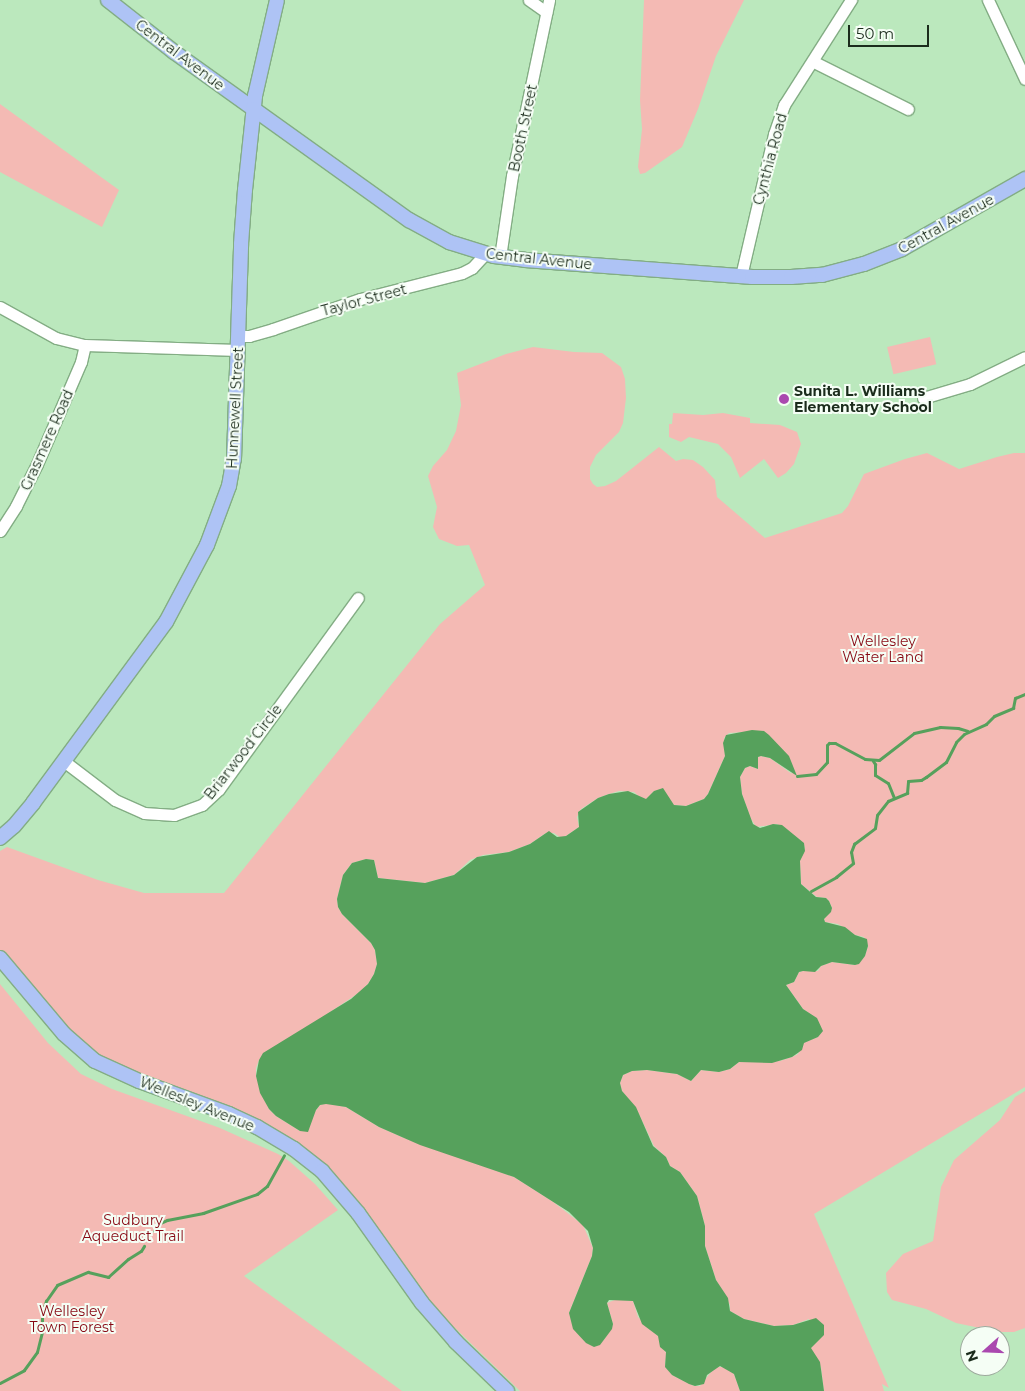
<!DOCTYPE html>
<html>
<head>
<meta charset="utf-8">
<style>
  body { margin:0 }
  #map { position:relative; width:1025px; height:1391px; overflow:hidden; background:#bbe8bd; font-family:Montserrat,sans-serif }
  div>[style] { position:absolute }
  .green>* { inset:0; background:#f4bab4; transform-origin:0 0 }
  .water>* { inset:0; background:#56a15c }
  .stream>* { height:3px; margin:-1.5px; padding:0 1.5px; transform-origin:1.5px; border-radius:1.5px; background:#56a15c }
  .roads { filter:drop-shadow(1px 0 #83ad84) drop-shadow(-1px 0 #83ad84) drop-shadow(0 1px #83ad84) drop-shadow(0 -1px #83ad84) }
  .minor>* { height:11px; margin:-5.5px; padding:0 5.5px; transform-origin:5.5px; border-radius:5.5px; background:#fff }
  .major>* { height:14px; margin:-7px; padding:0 7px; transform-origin:7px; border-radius:7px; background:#aec3f5 }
  .dots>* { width:14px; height:14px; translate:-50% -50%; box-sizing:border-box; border:2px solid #f5fef5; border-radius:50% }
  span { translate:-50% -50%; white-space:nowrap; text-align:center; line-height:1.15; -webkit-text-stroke:4px #f5fef5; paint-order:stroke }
  .street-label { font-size:14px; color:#1b2c1c }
  .poi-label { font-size:14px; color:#1b2c1c; font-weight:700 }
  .left { translate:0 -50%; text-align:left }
  .park-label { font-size:14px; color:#870813 }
  .north { position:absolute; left:960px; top:1326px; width:50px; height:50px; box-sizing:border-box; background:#f5fef5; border:1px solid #9eaa9e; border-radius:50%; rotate:250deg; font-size:14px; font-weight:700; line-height:20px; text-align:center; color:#1b2c1c }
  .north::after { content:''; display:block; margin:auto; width:18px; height:22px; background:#aa48af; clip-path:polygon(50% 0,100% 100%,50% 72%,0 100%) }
  .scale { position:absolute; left:848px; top:25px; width:81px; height:22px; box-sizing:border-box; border:2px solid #1b2c1c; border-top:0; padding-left:6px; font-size:15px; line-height:18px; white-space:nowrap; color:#1b2c1c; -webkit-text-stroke:4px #f5fef5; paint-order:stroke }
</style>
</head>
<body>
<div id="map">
  <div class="green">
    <div style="clip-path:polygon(644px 0,744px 0,716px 56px,698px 109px,682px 147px,645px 173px,640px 174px,638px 167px,642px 129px,640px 100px)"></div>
    <div style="clip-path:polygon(0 104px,119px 190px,102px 227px,0 172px)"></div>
    <div style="left:930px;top:337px;width:28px;height:44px;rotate:77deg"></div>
    <div style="clip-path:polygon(533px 347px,574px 352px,602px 353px,621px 367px,625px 379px,626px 398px,623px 423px,619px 432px,596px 455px,590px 467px,590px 479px,593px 484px,597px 487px,605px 486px,616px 481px,659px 447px,676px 461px,683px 459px,693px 460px,703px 467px,715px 480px,717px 497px,765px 538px,842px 513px,848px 506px,864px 474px,905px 459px,927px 453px,959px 469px,997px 457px,1014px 453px,1025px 453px,1025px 1087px,814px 1214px,889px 1388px,882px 1384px,884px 1391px,824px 1391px,821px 1367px,811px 1351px,811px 1346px,818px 1341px,809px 1319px,793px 1325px,774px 1326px,744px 1319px,730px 1311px,730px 1305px,716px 1280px,705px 1246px,705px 1226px,697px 1196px,680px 1172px,670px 1166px,666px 1157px,654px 1146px,639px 1114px,622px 1091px,620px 1083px,623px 1075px,632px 1071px,647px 1070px,677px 1074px,691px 1081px,701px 1070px,719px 1072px,730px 1069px,739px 1062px,780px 1061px,792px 1057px,798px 1054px,803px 1043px,818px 1037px,817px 1019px,803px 1009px,786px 985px,794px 982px,799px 972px,803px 971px,818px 971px,821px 966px,832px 962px,855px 965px,865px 956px,868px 946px,864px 937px,855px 935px,838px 924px,825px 922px,824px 919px,832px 908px,829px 901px,826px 898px,817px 897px,801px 884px,800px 861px,805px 847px,800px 840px,777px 824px,756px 827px,750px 817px,742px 794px,740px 777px,745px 768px,750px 766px,758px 769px,758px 757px,761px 756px,770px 758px,792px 774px,785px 753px,760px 731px,729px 733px,724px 738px,725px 756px,708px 794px,704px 799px,686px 806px,674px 805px,654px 791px,647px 799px,643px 800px,634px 792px,619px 791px,609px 794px,598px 798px,581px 809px,577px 817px,579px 827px,566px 836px,561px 838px,554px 833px,546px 833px,530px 844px,509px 852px,483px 855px,470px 860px,454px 875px,425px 883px,378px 878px,374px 860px,366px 859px,352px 863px,343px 875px,337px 899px,338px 907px,342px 914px,371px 943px,375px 950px,377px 964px,374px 974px,368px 984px,360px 992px,259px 1060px,256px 1068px,256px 1076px,269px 1109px,276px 1116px,300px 1131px,320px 1105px,326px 1103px,346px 1107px,379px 1127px,402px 1137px,514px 1177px,552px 1201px,583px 1225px,593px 1248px,592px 1256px,569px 1313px,604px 1340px,613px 1324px,607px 1303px,617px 1299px,633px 1301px,638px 1317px,658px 1336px,667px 1355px,665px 1363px,672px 1375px,694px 1386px,700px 1386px,715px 1367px,725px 1367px,734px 1374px,740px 1391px,520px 1391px,453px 1326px,290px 1145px,96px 1063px,0 956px,0 851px,7px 847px,98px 880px,144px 893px,224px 893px,440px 624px,485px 585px,469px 545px,457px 546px,439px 539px,433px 527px,437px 507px,428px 476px,433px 466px,447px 450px,456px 431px,461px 405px,457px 373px,506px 354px)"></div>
    <div style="clip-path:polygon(673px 413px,703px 415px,723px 413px,750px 418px,750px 423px,780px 425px,797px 432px,801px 444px,794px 464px,786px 473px,778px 478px,764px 459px,740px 478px,731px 457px,718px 444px,689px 437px,681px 442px,669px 437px,669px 424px,672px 424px)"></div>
    <div style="clip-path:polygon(0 984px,48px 1043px,81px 1074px,112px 1089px,220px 1128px,278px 1154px,289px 1161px,315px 1184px,338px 1210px,244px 1276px,402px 1391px,0 1391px)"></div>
    <div style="clip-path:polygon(1025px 1091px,1025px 1328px,1014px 1332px,999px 1332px,956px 1323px,926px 1309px,892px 1300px,887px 1292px,886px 1273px,903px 1254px,933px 1241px,941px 1187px,954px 1160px,1000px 1120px,1015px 1097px)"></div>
  </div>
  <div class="water">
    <div style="clip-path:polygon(752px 730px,764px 731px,769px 735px,789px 756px,797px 776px,770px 758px,761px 756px,758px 757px,758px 769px,750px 766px,745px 768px,740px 777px,742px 794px,753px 824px,760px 828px,773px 824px,782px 825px,804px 843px,805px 851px,800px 861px,801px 884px,816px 897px,826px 898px,829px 901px,832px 908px,831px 912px,824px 919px,825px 922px,845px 927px,855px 935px,867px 939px,868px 946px,865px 956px,859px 964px,855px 965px,832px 962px,821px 966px,815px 972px,803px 971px,799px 972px,794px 982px,786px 985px,803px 1009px,817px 1018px,823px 1031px,818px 1037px,804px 1043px,802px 1050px,792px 1057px,772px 1063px,739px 1062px,730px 1069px,719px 1072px,701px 1070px,691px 1081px,677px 1074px,647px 1070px,632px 1071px,623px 1075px,620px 1083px,622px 1091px,636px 1107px,653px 1146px,666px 1157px,670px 1166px,680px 1172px,697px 1196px,705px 1226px,705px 1246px,716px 1280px,728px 1298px,730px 1311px,744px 1319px,774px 1326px,793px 1325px,816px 1318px,824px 1325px,824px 1335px,811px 1348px,820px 1362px,824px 1391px,740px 1391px,734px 1374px,720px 1366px,707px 1375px,704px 1384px,695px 1386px,689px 1384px,672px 1375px,665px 1367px,666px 1352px,660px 1347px,658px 1336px,642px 1324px,633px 1301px,609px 1300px,607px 1303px,613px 1324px,612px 1329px,600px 1345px,594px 1347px,586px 1343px,573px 1329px,569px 1313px,592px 1256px,593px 1248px,588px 1231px,569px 1212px,514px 1177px,420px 1145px,379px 1127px,346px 1107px,326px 1104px,320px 1105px,316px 1110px,308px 1132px,300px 1131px,276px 1116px,269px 1109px,260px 1093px,256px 1076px,259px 1060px,263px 1053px,351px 999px,368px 984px,374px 974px,377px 964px,375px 950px,371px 943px,342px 914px,338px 907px,337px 899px,343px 875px,352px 863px,366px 859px,374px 860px,378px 878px,425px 883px,454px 875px,477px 857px,509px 852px,530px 844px,549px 831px,557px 837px,566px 836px,579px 827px,578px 812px,598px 798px,609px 794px,628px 791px,646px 799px,654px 791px,663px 788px,674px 805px,686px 806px,704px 799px,708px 794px,725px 756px,723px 743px,726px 735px)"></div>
  </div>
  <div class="stream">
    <div style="left:873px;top:761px;width:4px;rotate:56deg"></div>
    <div style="left:875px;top:764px;width:11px;rotate:90deg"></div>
    <div style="left:875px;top:775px;width:15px;rotate:32deg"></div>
    <div style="left:888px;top:783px;width:16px;rotate:68deg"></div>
    <div style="left:797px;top:776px;width:19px;rotate:-6deg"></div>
    <div style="left:816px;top:774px;width:16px;rotate:-47deg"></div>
    <div style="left:827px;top:762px;width:17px;rotate:-90deg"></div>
    <div style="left:827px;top:745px;width:3px;rotate:-45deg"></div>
    <div style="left:829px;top:743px;width:6px"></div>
    <div style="left:835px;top:743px;width:34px;rotate:28deg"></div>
    <div style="left:865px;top:759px;width:14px;rotate:4deg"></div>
    <div style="left:879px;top:760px;width:44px;rotate:-37.6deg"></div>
    <div style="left:914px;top:733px;width:27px;rotate:-13deg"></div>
    <div style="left:940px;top:727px;width:18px;rotate:3deg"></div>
    <div style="left:958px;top:728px;width:10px;rotate:17deg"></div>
    <div style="left:811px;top:891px;width:29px;rotate:-29deg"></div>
    <div style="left:836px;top:877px;width:22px;rotate:-39deg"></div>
    <div style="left:853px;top:863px;width:11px;rotate:-100deg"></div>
    <div style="left:851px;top:852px;width:9px;rotate:-69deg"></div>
    <div style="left:854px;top:844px;width:26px;rotate:-37deg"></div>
    <div style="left:875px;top:828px;width:13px;rotate:-81deg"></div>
    <div style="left:877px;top:815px;width:18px;rotate:-52deg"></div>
    <div style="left:888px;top:801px;width:21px;rotate:-23deg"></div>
    <div style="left:907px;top:793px;width:12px;rotate:-85deg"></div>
    <div style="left:908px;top:781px;width:13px;rotate:-4deg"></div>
    <div style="left:921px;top:780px;width:6px;rotate:-31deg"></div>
    <div style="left:926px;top:777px;width:25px;rotate:-37deg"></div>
    <div style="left:946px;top:762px;width:22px;rotate:-63deg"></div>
    <div style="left:956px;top:742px;width:11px;rotate:-45deg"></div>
    <div style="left:964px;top:734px;width:24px;rotate:-24deg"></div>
    <div style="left:986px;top:724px;width:11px;rotate:-45deg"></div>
    <div style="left:994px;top:716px;width:21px;rotate:-23deg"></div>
    <div style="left:1013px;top:708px;width:10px;rotate:-79deg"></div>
    <div style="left:1015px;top:698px;width:11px;rotate:-22deg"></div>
    <div style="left:154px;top:1231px;width:10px;rotate:-53deg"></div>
    <div style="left:160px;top:1223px;width:8px;rotate:-23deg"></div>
    <div style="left:167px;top:1220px;width:37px;rotate:-11deg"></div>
    <div style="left:203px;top:1213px;width:57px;rotate:-19.4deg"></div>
    <div style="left:257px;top:1194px;width:13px;rotate:-39deg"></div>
    <div style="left:267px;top:1186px;width:35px;rotate:-61deg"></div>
    <div style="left:0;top:1383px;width:27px;rotate:-28deg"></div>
    <div style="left:24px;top:1370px;width:22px;rotate:-54deg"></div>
    <div style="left:37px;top:1352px;width:21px;rotate:-76deg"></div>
    <div style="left:42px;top:1332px;width:19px;rotate:-90deg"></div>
    <div style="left:42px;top:1313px;width:13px;rotate:-72deg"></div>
    <div style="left:46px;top:1301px;width:19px;rotate:-55deg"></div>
    <div style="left:57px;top:1285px;width:34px;rotate:-23deg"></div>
    <div style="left:88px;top:1272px;width:21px;rotate:14deg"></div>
    <div style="left:108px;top:1277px;width:27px;rotate:-42deg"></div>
    <div style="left:128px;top:1259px;width:15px;rotate:-32deg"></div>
    <div style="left:141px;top:1251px;width:6px;rotate:-59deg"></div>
  </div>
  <div class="roads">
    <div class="minor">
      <div style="left:529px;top:0;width:21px;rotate:35deg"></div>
      <div style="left:988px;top:0;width:87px;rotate:64.9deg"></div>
      <div style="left:814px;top:62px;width:105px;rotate:26.6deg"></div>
      <div style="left:500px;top:257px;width:82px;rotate:-81.6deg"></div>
      <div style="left:512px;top:176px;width:180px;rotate:-78.1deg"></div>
      <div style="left:741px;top:276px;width:146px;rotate:-76.9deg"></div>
      <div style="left:774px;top:134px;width:31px;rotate:-71deg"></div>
      <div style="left:784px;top:105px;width:125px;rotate:-57.5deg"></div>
      <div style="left:0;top:307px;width:64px;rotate:29deg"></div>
      <div style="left:56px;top:338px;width:30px;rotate:14deg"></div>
      <div style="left:85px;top:345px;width:153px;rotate:1.9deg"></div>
      <div style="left:238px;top:336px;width:11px"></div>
      <div style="left:249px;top:336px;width:25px;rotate:-16deg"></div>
      <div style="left:273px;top:329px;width:92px;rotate:-19deg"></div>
      <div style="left:360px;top:299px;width:105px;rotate:-14.3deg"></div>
      <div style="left:462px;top:273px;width:11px;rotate:-27deg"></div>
      <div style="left:472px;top:268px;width:19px;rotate:-47deg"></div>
      <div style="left:923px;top:398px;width:49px;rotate:-16.6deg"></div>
      <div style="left:970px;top:384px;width:61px;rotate:-26.1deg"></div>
      <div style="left:0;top:531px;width:30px;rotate:-57deg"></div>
      <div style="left:16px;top:506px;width:47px;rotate:-63.4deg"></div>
      <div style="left:37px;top:464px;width:111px;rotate:-66.7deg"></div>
      <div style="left:81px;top:362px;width:17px;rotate:-77deg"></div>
      <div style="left:65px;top:762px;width:63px;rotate:37.2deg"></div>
      <div style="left:115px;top:800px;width:32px;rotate:24deg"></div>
      <div style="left:144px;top:813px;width:30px;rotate:4deg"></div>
      <div style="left:174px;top:815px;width:30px;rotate:-20deg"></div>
      <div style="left:202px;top:805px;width:23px;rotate:-43deg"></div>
      <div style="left:219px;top:789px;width:236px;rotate:-54deg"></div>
    </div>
    <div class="major">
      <div style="left:108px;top:0;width:84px;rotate:38.2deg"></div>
      <div style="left:174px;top:52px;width:289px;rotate:35.6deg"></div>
      <div style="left:409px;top:220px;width:46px;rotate:28.8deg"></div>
      <div style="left:449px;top:242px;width:47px;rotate:17.3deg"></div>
      <div style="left:494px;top:256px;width:31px;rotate:7deg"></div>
      <div style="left:525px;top:260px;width:228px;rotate:4.3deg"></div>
      <div style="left:752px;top:277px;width:39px"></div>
      <div style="left:791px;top:277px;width:31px;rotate:-4deg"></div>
      <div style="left:822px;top:275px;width:43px;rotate:-14.7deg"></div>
      <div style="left:864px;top:264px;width:41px;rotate:-21.5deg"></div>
      <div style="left:902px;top:249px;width:142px;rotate:-29.6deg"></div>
      <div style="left:0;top:838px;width:18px;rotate:-41deg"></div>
      <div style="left:14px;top:826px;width:30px;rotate:-50deg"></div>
      <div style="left:33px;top:803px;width:225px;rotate:-53.7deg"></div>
      <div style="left:166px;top:622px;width:87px;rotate:-62deg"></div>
      <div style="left:207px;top:545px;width:63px;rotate:-69.6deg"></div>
      <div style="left:229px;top:486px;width:27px;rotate:-80deg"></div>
      <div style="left:234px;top:459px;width:215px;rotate:-88.1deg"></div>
      <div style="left:241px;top:244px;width:54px;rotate:-85.8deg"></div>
      <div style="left:245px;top:190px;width:95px;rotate:-83.9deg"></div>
      <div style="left:255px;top:96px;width:98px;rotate:-77.1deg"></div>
      <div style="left:0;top:958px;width:99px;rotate:49.9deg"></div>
      <div style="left:64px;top:1034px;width:41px;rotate:41.1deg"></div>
      <div style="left:95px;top:1061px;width:48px;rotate:24.4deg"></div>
      <div style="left:139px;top:1081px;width:96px;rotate:20.1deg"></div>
      <div style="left:229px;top:1114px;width:31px;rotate:25deg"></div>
      <div style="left:257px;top:1127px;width:43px;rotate:30.7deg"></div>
      <div style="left:294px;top:1149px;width:36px;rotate:38deg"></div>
      <div style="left:322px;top:1171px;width:55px;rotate:49.4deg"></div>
      <div style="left:358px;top:1213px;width:110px;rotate:54.6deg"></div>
      <div style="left:422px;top:1303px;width:52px;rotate:48.9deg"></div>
      <div style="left:456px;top:1342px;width:71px;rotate:43.9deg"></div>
    </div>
  </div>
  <div class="dots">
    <div style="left:784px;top:399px;background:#aa48af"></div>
  </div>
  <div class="street-label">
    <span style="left:180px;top:55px;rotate:37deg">Central Avenue</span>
    <span style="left:523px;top:128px;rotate:-78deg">Booth Street</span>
    <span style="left:770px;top:159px;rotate:-75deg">Cynthia Road</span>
    <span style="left:946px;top:224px;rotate:-29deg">Central Avenue</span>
    <span style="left:539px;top:259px;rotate:6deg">Central Avenue</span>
    <span style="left:364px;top:300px;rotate:-15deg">Taylor Street</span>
    <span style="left:235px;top:408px;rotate:-87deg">Hunnewell Street</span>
    <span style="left:47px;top:440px;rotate:-66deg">Grasmere Road</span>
    <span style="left:243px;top:752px;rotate:-52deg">Briarwood Circle</span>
    <span style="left:197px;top:1104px;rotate:22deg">Wellesley Avenue</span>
  </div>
  <div class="poi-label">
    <span class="left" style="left:794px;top:399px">Sunita L. Williams<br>Elementary School</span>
  </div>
  <div class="park-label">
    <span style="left:883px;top:649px">Wellesley<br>Water Land</span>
    <span style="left:133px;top:1228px">Sudbury<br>Aqueduct Trail</span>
    <span style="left:72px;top:1319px">Wellesley<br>Town Forest</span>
  </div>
  <div class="north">N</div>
  <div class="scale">50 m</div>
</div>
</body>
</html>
